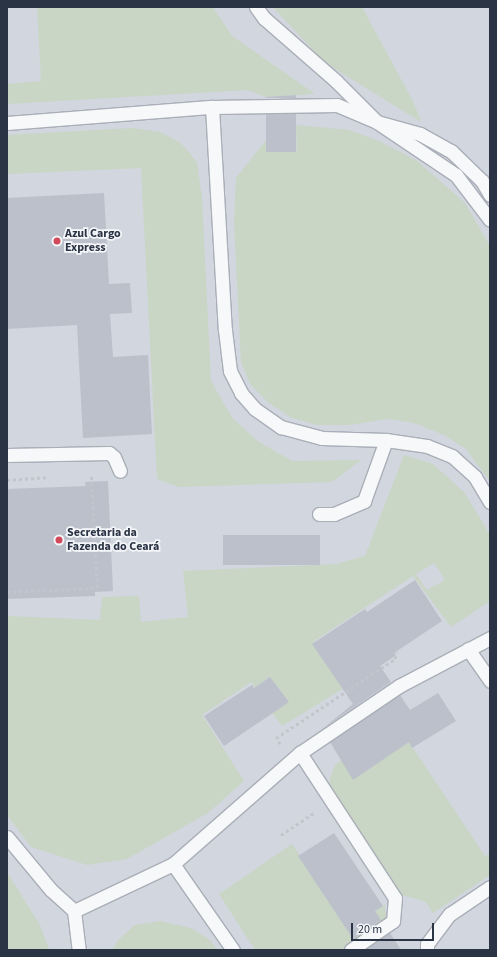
<!DOCTYPE html>
<html>
<head>
<meta charset="utf-8">
<style>
  body { margin:0 }
  #map { position:relative; width:497px; height:957px; overflow:hidden; background:#e4e7ec; font-family:"Source Sans 3",sans-serif }
  div>[style] { position:absolute }
  .built>* { inset:0; background:#d2d6de; transform-origin:0 0 }
  .green>* { inset:0; background:#c9d6c5 }
  .building>* { inset:0; background:#bbc0ca; transform-origin:0 0 }
  .path>* { height:2.5px; margin-top:-1.25px; transform-origin:0; background:repeating-linear-gradient(90deg,#c2c5cb 0 3px,transparent 0 6px) }
  .roads { filter:drop-shadow(1px 0 #a9aeb7) drop-shadow(-1px 0 #a9aeb7) drop-shadow(0 1px #a9aeb7) drop-shadow(0 -1px #a9aeb7) }
  .lane>* { height:13px; margin:-6.5px; padding:0 6.5px; transform-origin:6.5px; border-radius:6.5px; background:#f7f8fa }
  .dots>* { width:11px; height:11px; translate:-50% -50%; box-sizing:border-box; border:2px solid #f4f6f9; border-radius:50% }
  span { translate:-50% -50%; white-space:nowrap; text-align:center; line-height:1.15; -webkit-text-stroke:3.5px #f4f6f9; paint-order:stroke }
  .poi-label { font-size:12px; color:#2b3445; font-weight:700 }
  .left { translate:0 -50%; text-align:left }
  .frame { position:absolute; inset:0; border:8px solid #2b3445; pointer-events:none }
  .scale { position:absolute; left:351px; top:923px; width:83px; height:18px; box-sizing:border-box; border:2px solid #2b3445; border-top:0; padding-left:5px; font-size:12px; line-height:14px; white-space:nowrap; color:#2b3445; -webkit-text-stroke:3px #f4f6f9; paint-order:stroke }
</style>
</head>
<body>
<div id="map">
  <div class="built">
    <div style="left:7px;top:7px;width:483px;height:943px"></div>
  </div>
  <div class="green">
    <div style="clip-path:polygon(37px 7px,213px 7px,232px 36px,315px 94px,266px 97px,248px 90px,7px 104px,7px 84px,41px 81px)"></div>
    <div style="clip-path:polygon(273px 7px,362px 7px,414px 103px,421px 122px,324px 62px)"></div>
    <div style="clip-path:polygon(296px 125px,349px 130px,379px 141px,416px 160px,465px 203px,490px 246px,490px 482px,466px 449px,444px 435px,414px 423px,388px 419px,349px 425px,317px 425px,292px 418px,269px 403px,250px 384px,241px 362px,234px 223px,236px 178px,267px 139px,297px 151px)"></div>
    <div style="clip-path:polygon(132px 128px,160px 132px,181px 143px,197px 162px,202px 197px,211px 381px,233px 419px,259px 442px,292px 461px,361px 460px,332px 482px,179px 487px,157px 479px,141px 168px,7px 174px,7px 135px)"></div>
    <div style="clip-path:polygon(evenodd,404px 455px,433px 464px,465px 493px,490px 535px,490px 601px,451px 627px,413px 576px,314px 641px,344px 688px,282px 726px,272px 713px,289px 702px,270px 677px,255px 687px,251px 682px,202px 715px,244px 781px,208px 813px,127px 859px,87px 865px,31px 847px,7px 815px,7px 616px,100px 620px,102px 597px,139px 596px,141px 622px,188px 617px,183px 571px,336px 564px,365px 556px,404px 455px,434px 563px,445px 580px,427px 590px,416px 574px,434px 563px)"></div>
    <div style="clip-path:polygon(409px 742px,485px 856px,490px 853px,490px 875px,433px 913px,426px 902px,402px 895px,332px 790px,329px 781px,335px 765px,347px 757px)"></div>
    <div style="clip-path:polygon(292px 844px,349px 928px,385px 904px,386px 921px,341px 950px,255px 950px,219px 894px)"></div>
    <div style="clip-path:polygon(7px 872px,40px 925px,49px 950px,7px 950px)"></div>
    <div style="clip-path:polygon(160px 921px,191px 928px,211px 941px,217px 950px,113px 950px,117px 941px,135px 925px)"></div>
  </div>
  <div class="building">
    <div style="clip-path:polygon(296px 95px,296px 98px,266px 98px,266px 97px)"></div>
    <div style="left:266px;top:114px;width:30px;height:38px"></div>
    <div style="clip-path:polygon(104px 193px,109px 284px,130px 283px,132px 313px,110px 314px,113px 357px,148px 355px,152px 434px,83px 438px,77px 325px,7px 329px,7px 198px)"></div>
    <div style="clip-path:polygon(108px 481px,113px 591px,95px 592px,95px 596px,7px 599px,7px 489px,86px 486px,85px 482px)"></div>
    <div style="left:320px;top:535px;width:30px;height:97px;rotate:90deg"></div>
    <div style="clip-path:polygon(415px 580px,442px 621px,394px 653px,396px 655px,380px 666px,391px 682px,322px 729px,353px 704px,312px 644px,365px 609px,367px 612px)"></div>
    <div style="clip-path:polygon(270px 677px,289px 702px,224px 746px,204px 716px,252px 685px,254px 688px)"></div>
    <div style="clip-path:polygon(438px 693px,456px 721px,412px 748px,409px 742px,353px 780px,330px 742px,400px 695px,410px 710px)"></div>
    <div style="clip-path:polygon(334px 833px,383px 906px,375px 911px,381px 920px,353px 939px,298px 856px)"></div>
    <div style="clip-path:polygon(390px 933px,401px 950px,365px 950px)"></div>
  </div>
  <div class="path">
    <div style="left:7px;top:480px;width:39px;rotate:-4deg"></div>
    <div style="left:7px;top:592px;width:90px;rotate:-2.5deg"></div>
    <div style="left:97px;top:588px;width:114px;rotate:-93deg"></div>
    <div style="left:280px;top:744px;width:7px;rotate:-124deg"></div>
    <div style="left:276px;top:738px;width:143px;rotate:-33.6deg"></div>
    <div style="left:395px;top:659px;width:7px;rotate:-82deg"></div>
    <div style="left:281px;top:835px;width:41px;rotate:-34.1deg"></div>
  </div>
  <div class="roads">
    <div class="lane">
      <div style="left:256px;top:7px;width:14px;rotate:54deg"></div>
      <div style="left:264px;top:18px;width:96px;rotate:41.2deg"></div>
      <div style="left:336px;top:81px;width:58px;rotate:45deg"></div>
      <div style="left:377px;top:122px;width:95px;rotate:33.9deg"></div>
      <div style="left:456px;top:175px;width:56px;rotate:52.9deg"></div>
      <div style="left:212px;top:107px;width:223px;rotate:86.7deg"></div>
      <div style="left:225px;top:330px;width:41px;rotate:83deg"></div>
      <div style="left:230px;top:371px;width:25px;rotate:63deg"></div>
      <div style="left:241px;top:393px;width:21px;rotate:49deg"></div>
      <div style="left:255px;top:409px;width:32px;rotate:35deg"></div>
      <div style="left:281px;top:427px;width:42px;rotate:15deg"></div>
      <div style="left:322px;top:438px;width:64px;rotate:1.8deg"></div>
      <div style="left:386px;top:440px;width:41px;rotate:8.3deg"></div>
      <div style="left:427px;top:446px;width:27px;rotate:22deg"></div>
      <div style="left:452px;top:456px;width:31px;rotate:42deg"></div>
      <div style="left:475px;top:477px;width:29px;rotate:59deg"></div>
      <div style="left:7px;top:123px;width:206px;rotate:-4.5deg"></div>
      <div style="left:212px;top:107px;width:125px;rotate:-0.9deg"></div>
      <div style="left:337px;top:105px;width:43px;rotate:23deg"></div>
      <div style="left:377px;top:122px;width:45px;rotate:15.6deg"></div>
      <div style="left:420px;top:134px;width:35px;rotate:29deg"></div>
      <div style="left:451px;top:151px;width:43px;rotate:44.1deg"></div>
      <div style="left:482px;top:181px;width:16px;rotate:60deg"></div>
      <div style="left:7px;top:455px;width:102px;rotate:-1.1deg"></div>
      <div style="left:109px;top:453px;width:6px;rotate:39deg"></div>
      <div style="left:114px;top:457px;width:15px;rotate:67deg"></div>
      <div style="left:319px;top:514px;width:15px"></div>
      <div style="left:334px;top:514px;width:33px;rotate:-23deg"></div>
      <div style="left:364px;top:501px;width:65px;rotate:-70.2deg"></div>
      <div style="left:468px;top:649px;width:39px;rotate:55deg"></div>
      <div style="left:300px;top:753px;width:173px;rotate:56.8deg"></div>
      <div style="left:395px;top:898px;width:23px;rotate:95deg"></div>
      <div style="left:393px;top:921px;width:51px;rotate:145.4deg"></div>
      <div style="left:7px;top:837px;width:69px;rotate:50.3deg"></div>
      <div style="left:51px;top:890px;width:31px;rotate:42deg"></div>
      <div style="left:74px;top:911px;width:39px;rotate:83deg"></div>
      <div style="left:173px;top:864px;width:105px;rotate:55.1deg"></div>
      <div style="left:74px;top:911px;width:110px;rotate:-25.4deg"></div>
      <div style="left:173px;top:864px;width:169px;rotate:-41.2deg"></div>
      <div style="left:300px;top:753px;width:120px;rotate:-34.1deg"></div>
      <div style="left:399px;top:686px;width:103px;rotate:-27.8deg"></div>
      <div style="left:427px;top:950px;width:6px;rotate:-90deg"></div>
      <div style="left:427px;top:944px;width:38px;rotate:-53deg"></div>
      <div style="left:450px;top:914px;width:48px;rotate:-34deg"></div>
    </div>
  </div>
  <div class="dots">
    <div style="left:57px;top:241px;background:#d1495b"></div>
    <div style="left:59px;top:540px;background:#d1495b"></div>
  </div>
  <div class="poi-label">
    <span class="left" style="left:65px;top:241px">Azul Cargo<br>Express</span>
    <span class="left" style="left:67px;top:540px">Secretaria da<br>Fazenda do Ceará</span>
  </div>
  <div class="frame"></div>
  <div class="scale">20 m</div>
</div>
</body>
</html>
